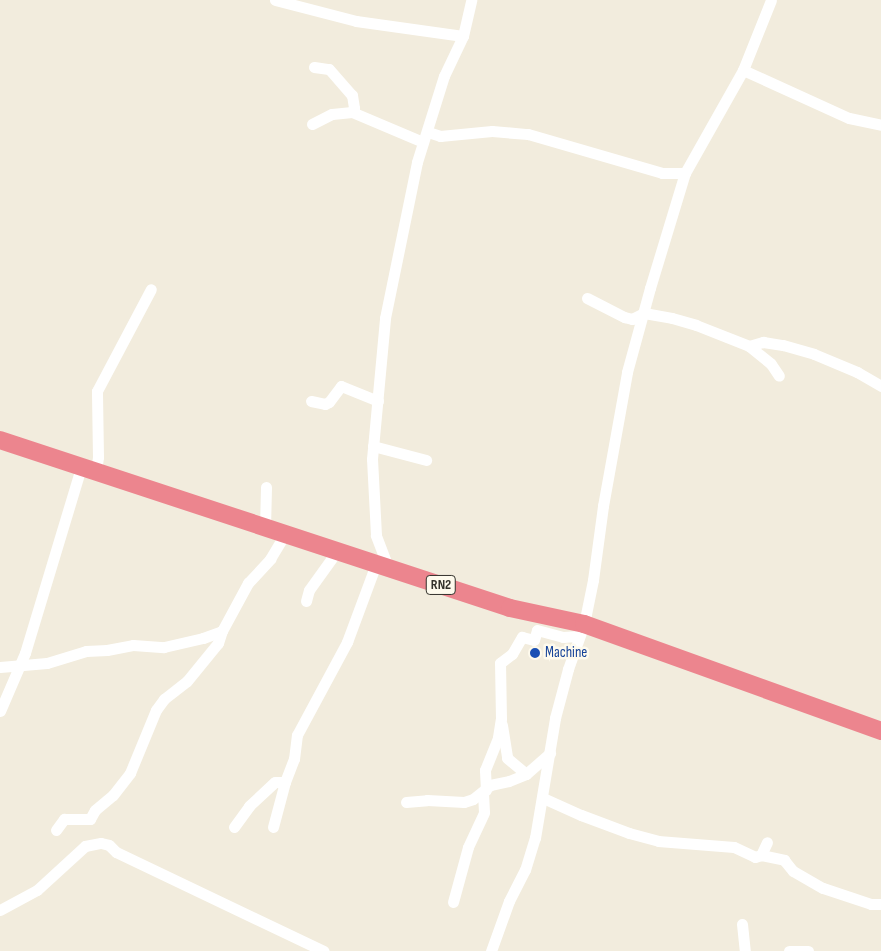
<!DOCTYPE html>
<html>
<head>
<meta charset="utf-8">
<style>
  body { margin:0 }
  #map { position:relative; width:881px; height:951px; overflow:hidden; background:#f2ecdd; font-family:"Sofia Sans Condensed",sans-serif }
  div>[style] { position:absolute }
  .minor>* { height:11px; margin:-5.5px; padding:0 5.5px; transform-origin:5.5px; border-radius:5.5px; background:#fff }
  .highway>* { height:18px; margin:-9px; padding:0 9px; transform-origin:9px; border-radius:9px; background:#ec858e }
  .dots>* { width:14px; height:14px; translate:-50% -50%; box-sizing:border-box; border:2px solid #fefaed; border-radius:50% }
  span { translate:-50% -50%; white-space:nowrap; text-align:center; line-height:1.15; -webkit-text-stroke:5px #fefaed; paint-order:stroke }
  .shield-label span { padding:1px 4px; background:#fefaed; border:1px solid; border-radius:4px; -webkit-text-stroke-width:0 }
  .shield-label { font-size:14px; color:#33312b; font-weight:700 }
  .transit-label { font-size:15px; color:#164399 }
  .left { translate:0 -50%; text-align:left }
</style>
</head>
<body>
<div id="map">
  <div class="minor">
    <div style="left:275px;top:0;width:84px;rotate:14.5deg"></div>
    <div style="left:356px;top:21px;width:108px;rotate:8deg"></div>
    <div style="left:314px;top:67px;width:15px;rotate:8deg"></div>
    <div style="left:329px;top:69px;width:35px;rotate:49deg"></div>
    <div style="left:352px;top:95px;width:13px;rotate:81deg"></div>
    <div style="left:354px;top:108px;width:4px;rotate:117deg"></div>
    <div style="left:743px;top:70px;width:116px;rotate:24.4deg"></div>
    <div style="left:849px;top:118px;width:33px;rotate:12deg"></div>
    <div style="left:312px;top:124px;width:22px;rotate:-27deg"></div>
    <div style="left:332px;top:114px;width:20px;rotate:-6deg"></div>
    <div style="left:352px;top:112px;width:77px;rotate:22.9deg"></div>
    <div style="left:428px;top:132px;width:13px;rotate:18deg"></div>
    <div style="left:440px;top:136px;width:52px;rotate:-5.5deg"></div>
    <div style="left:492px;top:131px;width:36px;rotate:5deg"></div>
    <div style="left:528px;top:134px;width:140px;rotate:16.2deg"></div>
    <div style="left:662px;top:173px;width:23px"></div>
    <div style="left:587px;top:298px;width:42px;rotate:27.2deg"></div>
    <div style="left:624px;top:317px;width:8px;rotate:14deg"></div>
    <div style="left:632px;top:319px;width:13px;rotate:-27deg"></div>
    <div style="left:644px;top:313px;width:28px;rotate:10deg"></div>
    <div style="left:672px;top:318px;width:25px;rotate:16deg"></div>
    <div style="left:696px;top:325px;width:57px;rotate:21.6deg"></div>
    <div style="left:749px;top:346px;width:28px;rotate:39deg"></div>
    <div style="left:771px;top:364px;width:14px;rotate:56deg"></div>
    <div style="left:749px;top:346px;width:15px;rotate:-16deg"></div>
    <div style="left:763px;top:342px;width:20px;rotate:9deg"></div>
    <div style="left:783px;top:345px;width:32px;rotate:16deg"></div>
    <div style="left:814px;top:354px;width:47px;rotate:22.7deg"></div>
    <div style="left:857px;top:372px;width:28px;rotate:30deg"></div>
    <div style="left:311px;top:401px;width:14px;rotate:12deg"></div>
    <div style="left:325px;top:404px;width:4px;rotate:-27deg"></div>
    <div style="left:329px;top:402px;width:20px;rotate:-53deg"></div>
    <div style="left:341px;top:386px;width:40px;rotate:22deg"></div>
    <div style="left:373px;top:446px;width:55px;rotate:14.8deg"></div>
    <div style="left:96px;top:473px;width:16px;rotate:-83deg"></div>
    <div style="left:98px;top:457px;width:66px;rotate:-90.9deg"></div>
    <div style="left:97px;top:391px;width:115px;rotate:-62.1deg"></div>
    <div style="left:265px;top:528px;width:41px;rotate:-88.6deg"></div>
    <div style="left:388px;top:567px;width:34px;rotate:-111deg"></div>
    <div style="left:376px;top:535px;width:76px;rotate:-93deg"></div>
    <div style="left:372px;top:459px;width:142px;rotate:-84.7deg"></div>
    <div style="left:385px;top:318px;width:159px;rotate:-78.4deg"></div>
    <div style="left:417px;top:162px;width:90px;rotate:-72.6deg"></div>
    <div style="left:444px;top:76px;width:44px;rotate:-64.6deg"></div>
    <div style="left:463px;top:36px;width:37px;rotate:-77deg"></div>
    <div style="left:306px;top:601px;width:11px;rotate:-75deg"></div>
    <div style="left:309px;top:590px;width:48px;rotate:-54.3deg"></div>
    <div style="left:0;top:667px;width:47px;rotate:-4.9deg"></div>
    <div style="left:47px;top:663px;width:41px;rotate:-17.1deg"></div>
    <div style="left:86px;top:651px;width:21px;rotate:-3deg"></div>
    <div style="left:107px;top:650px;width:26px;rotate:-11deg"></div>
    <div style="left:133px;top:645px;width:31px;rotate:4deg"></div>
    <div style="left:164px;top:647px;width:40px;rotate:-13deg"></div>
    <div style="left:203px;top:638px;width:20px;rotate:-20deg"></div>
    <div style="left:0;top:711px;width:63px;rotate:-66.7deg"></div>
    <div style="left:25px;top:653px;width:193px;rotate:-73.2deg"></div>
    <div style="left:502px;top:725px;width:33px;rotate:81deg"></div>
    <div style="left:507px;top:758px;width:25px;rotate:40deg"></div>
    <div style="left:486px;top:790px;width:20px;rotate:-93deg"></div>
    <div style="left:485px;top:770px;width:35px;rotate:-68deg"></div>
    <div style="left:498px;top:737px;width:18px;rotate:-81deg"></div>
    <div style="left:501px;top:719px;width:56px;rotate:-91deg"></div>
    <div style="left:500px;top:663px;width:15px;rotate:-37deg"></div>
    <div style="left:512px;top:654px;width:20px;rotate:-60deg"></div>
    <div style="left:522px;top:637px;width:12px;rotate:14deg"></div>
    <div style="left:534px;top:640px;width:10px;rotate:-73deg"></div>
    <div style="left:537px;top:630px;width:27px;rotate:15deg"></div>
    <div style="left:563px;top:637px;width:16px;rotate:-4deg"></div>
    <div style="left:543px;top:798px;width:42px;rotate:24.1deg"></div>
    <div style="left:581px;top:815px;width:51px;rotate:20.6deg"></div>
    <div style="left:629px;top:833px;width:30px;rotate:15deg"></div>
    <div style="left:658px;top:841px;width:76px;rotate:4.5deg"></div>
    <div style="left:734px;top:847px;width:23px;rotate:25deg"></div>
    <div style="left:755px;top:857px;width:6px;rotate:-18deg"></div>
    <div style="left:761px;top:855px;width:14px;rotate:-65deg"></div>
    <div style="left:406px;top:802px;width:21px;rotate:-5deg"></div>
    <div style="left:427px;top:800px;width:37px;rotate:3deg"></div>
    <div style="left:464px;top:802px;width:9px;rotate:-18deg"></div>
    <div style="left:473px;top:799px;width:22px;rotate:-39deg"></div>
    <div style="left:490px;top:785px;width:19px;rotate:-12deg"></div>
    <div style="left:509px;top:781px;width:18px;rotate:-22deg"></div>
    <div style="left:526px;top:774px;width:32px;rotate:-41deg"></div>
    <div style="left:234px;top:827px;width:26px;rotate:-54deg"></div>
    <div style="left:249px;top:806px;width:35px;rotate:-43deg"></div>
    <div style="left:275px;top:782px;width:10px"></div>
    <div style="left:273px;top:827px;width:47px;rotate:-75.1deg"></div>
    <div style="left:285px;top:782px;width:25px;rotate:-69deg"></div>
    <div style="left:294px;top:759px;width:24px;rotate:-83deg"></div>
    <div style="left:297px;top:735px;width:106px;rotate:-61.7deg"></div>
    <div style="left:347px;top:642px;width:83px;rotate:-69.6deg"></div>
    <div style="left:56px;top:830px;width:14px;rotate:-54deg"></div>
    <div style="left:64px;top:819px;width:26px"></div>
    <div style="left:90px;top:819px;width:10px;rotate:-61deg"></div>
    <div style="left:95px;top:810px;width:23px;rotate:-40deg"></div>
    <div style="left:113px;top:795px;width:28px;rotate:-52deg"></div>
    <div style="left:130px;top:773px;width:68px;rotate:-67.6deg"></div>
    <div style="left:156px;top:710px;width:14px;rotate:-54deg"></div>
    <div style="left:164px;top:699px;width:29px;rotate:-38deg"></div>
    <div style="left:187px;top:681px;width:49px;rotate:-50.8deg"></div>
    <div style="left:218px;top:643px;width:13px;rotate:-72deg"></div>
    <div style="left:222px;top:631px;width:55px;rotate:-61.6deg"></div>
    <div style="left:248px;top:583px;width:33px;rotate:-47deg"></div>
    <div style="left:270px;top:559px;width:29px;rotate:-59deg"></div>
    <div style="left:761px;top:855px;width:24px;rotate:12deg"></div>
    <div style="left:784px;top:860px;width:14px;rotate:51deg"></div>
    <div style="left:793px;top:871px;width:34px;rotate:30deg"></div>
    <div style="left:823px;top:888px;width:51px;rotate:18.4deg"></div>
    <div style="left:871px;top:904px;width:10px"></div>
    <div style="left:453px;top:902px;width:57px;rotate:-74.7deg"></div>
    <div style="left:468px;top:847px;width:38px;rotate:-65deg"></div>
    <div style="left:484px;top:812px;width:20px;rotate:-93deg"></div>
    <div style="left:0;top:910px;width:42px;rotate:-28.4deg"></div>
    <div style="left:37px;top:890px;width:65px;rotate:-42.5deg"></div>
    <div style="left:85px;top:846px;width:16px;rotate:-11deg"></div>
    <div style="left:101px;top:843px;width:8px;rotate:14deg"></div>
    <div style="left:109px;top:845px;width:10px;rotate:45deg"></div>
    <div style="left:116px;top:852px;width:230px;rotate:25.5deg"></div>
    <div style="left:742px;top:924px;width:27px;rotate:84deg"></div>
    <div style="left:491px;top:951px;width:53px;rotate:-70.2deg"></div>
    <div style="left:509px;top:901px;width:35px;rotate:-63deg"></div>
    <div style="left:525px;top:870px;width:34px;rotate:-73deg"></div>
    <div style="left:535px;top:838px;width:122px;rotate:-80.5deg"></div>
    <div style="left:555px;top:718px;width:51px;rotate:-75.1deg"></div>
    <div style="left:568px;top:669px;width:48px;rotate:-70.4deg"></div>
    <div style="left:584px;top:624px;width:45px;rotate:-78.4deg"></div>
    <div style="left:593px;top:580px;width:75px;rotate:-82.3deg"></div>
    <div style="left:603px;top:506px;width:136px;rotate:-79.8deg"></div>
    <div style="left:627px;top:372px;width:87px;rotate:-74.7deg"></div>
    <div style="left:650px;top:288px;width:120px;rotate:-73.1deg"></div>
    <div style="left:685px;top:173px;width:118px;rotate:-60.6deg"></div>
    <div style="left:743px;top:70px;width:75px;rotate:-68.2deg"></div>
    <div style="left:789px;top:951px;width:19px"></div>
  </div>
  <div class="highway">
    <div style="left:0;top:440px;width:537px;rotate:18.23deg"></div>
    <div style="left:510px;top:608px;width:76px;rotate:12.2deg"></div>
    <div style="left:584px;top:624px;width:316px;rotate:19.8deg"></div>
  </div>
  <div class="dots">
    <div style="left:535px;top:653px;background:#1a4fb4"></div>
  </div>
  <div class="shield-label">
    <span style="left:441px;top:585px">RN2</span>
  </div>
  <div class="transit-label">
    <span class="left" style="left:545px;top:653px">Machine</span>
  </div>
</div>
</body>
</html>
